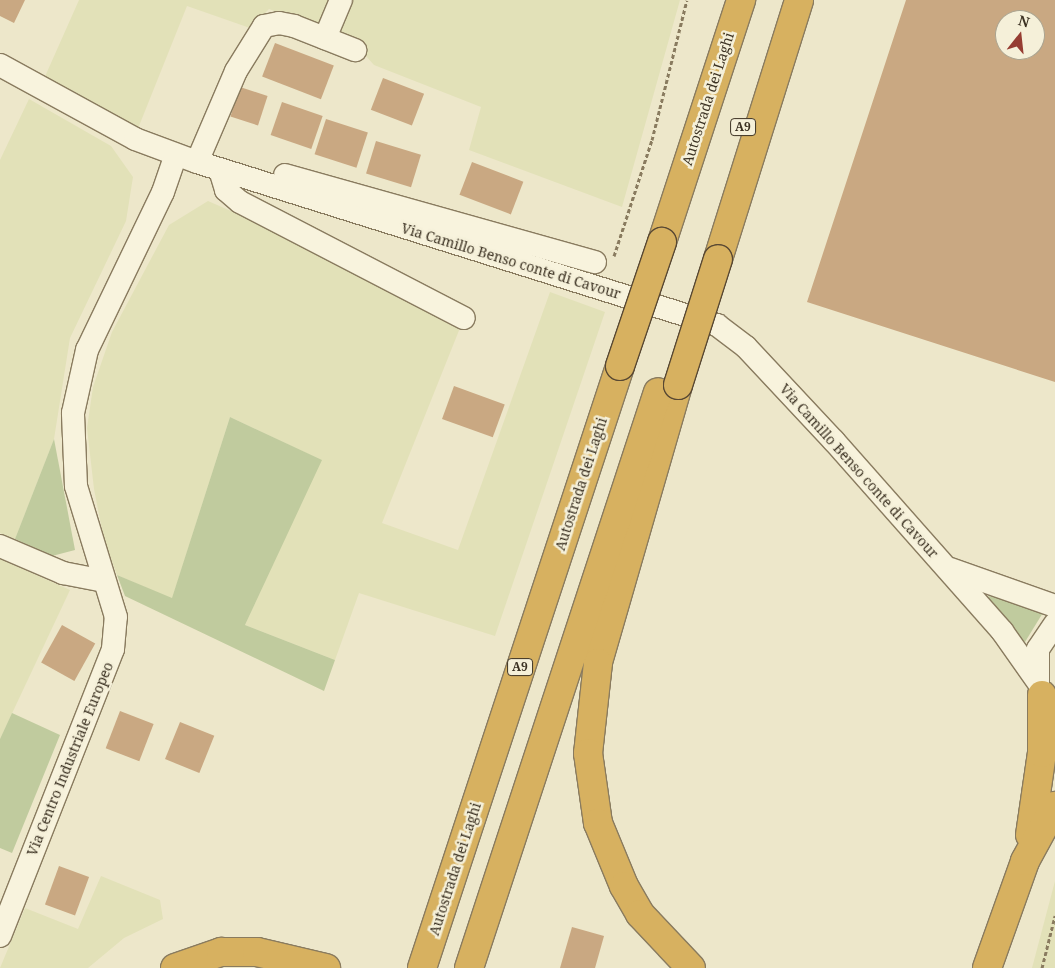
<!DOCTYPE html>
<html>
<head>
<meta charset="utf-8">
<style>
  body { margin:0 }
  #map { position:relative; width:1055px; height:968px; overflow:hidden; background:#ede7ca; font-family:"Noto Serif",serif }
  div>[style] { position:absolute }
  .farmland>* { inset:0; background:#e2e1b8 }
  .green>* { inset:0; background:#c0cb9e }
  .building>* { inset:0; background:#c9a882; transform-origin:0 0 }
  .path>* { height:3px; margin-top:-1.5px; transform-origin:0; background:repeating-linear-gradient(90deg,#897b5f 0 4px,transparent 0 6.5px) }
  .roads { filter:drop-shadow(1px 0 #897b5f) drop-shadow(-1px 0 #897b5f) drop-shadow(0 1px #897b5f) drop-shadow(0 -1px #897b5f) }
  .minor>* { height:22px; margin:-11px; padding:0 11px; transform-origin:11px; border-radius:11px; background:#f8f3dd }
  .highway>* { height:28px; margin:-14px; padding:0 14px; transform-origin:14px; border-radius:14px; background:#d7b160 }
  .bridges { filter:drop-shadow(1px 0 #584833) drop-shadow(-1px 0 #584833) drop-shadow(0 1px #584833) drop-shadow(0 -1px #584833) }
  .highway-bridge>* { height:28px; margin:-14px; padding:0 14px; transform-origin:14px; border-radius:14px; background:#d7b160 }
  span { translate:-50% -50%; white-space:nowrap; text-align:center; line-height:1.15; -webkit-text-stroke:5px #f5f0d9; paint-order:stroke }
  .shield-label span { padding:1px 4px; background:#f5f0d9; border:1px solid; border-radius:4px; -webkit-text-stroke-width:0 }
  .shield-label { font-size:12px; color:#3b3122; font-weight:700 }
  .street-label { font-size:14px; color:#3b3122 }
  .north { position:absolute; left:995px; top:10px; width:50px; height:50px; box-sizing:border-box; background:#f5f0d9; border:1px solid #aba490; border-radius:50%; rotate:16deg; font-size:14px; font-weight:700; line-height:20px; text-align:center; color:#3b3122 }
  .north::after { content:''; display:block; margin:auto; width:18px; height:22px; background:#963d32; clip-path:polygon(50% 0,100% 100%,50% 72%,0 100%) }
</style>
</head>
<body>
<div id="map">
  <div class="farmland">
    <div style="clip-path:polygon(79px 0,334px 0,322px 28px,269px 9px,250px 28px,187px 6px,137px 131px,43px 81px)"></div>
    <div style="clip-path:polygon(349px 0,680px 0,622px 207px,469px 150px,481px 107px,374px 65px,349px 37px,335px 32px)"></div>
    <div style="clip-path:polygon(29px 99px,111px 146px,133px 177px,126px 221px,70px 338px,54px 439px,15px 539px,0 533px,0 160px)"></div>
    <div style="clip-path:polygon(208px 201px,329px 254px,462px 323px,382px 523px,458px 550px,550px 292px,605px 312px,495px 636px,359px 593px,335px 660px,245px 625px,321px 460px,230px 417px,172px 599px,117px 575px,104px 540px,94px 489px,87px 428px,93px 387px,112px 332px,169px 225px)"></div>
    <div style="clip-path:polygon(0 559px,70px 590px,0 739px)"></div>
    <div style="clip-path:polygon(101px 876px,160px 900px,163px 919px,124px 938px,88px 968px,0 968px,25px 908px,78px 929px)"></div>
    <div style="clip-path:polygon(1055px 881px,1055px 968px,1032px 968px)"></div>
  </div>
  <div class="green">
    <div style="clip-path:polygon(230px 417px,322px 460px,245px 625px,335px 660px,324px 691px,125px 596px,117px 575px,172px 598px)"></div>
    <div style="clip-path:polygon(54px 439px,75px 550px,52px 556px,15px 539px)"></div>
    <div style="clip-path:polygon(989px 596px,1044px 611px,1025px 642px,987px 599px)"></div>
    <div style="clip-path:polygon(12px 713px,60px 735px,12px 853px,0 848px,0 739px)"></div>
  </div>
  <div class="building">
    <div style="clip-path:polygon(0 0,25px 0,14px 23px,0 16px)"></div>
    <div style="clip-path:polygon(evenodd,906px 0,1055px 0,1055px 382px,807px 302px,906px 0,1005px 20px,1035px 20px,1035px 50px,1005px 50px,1005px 20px)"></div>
    <div style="left:275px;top:43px;width:63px;height:36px;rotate:21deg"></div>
    <div style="left:383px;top:78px;width:44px;height:34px;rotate:21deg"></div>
    <div style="left:240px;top:87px;width:29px;height:31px;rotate:18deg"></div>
    <div style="left:282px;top:102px;width:43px;height:35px;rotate:19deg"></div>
    <div style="left:326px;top:119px;width:44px;height:37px;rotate:18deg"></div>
    <div style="left:376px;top:141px;width:47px;height:34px;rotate:17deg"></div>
    <div style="left:472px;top:162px;width:55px;height:35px;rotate:21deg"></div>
    <div style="left:454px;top:386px;width:54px;height:35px;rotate:20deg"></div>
    <div style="left:62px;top:625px;width:38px;height:43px;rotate:29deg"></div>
    <div style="left:120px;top:711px;width:36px;height:40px;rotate:21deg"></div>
    <div style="left:180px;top:722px;width:37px;height:40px;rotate:22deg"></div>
    <div style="left:59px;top:866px;width:32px;height:41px;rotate:20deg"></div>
    <div style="clip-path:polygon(572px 927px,604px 936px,595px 968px,560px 968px)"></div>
  </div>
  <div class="path">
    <div style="left:614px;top:256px;width:122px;rotate:-71.9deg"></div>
    <div style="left:652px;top:140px;width:144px;rotate:-76deg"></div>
    <div style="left:1042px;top:968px;width:54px;rotate:-76deg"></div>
  </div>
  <div class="roads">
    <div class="minor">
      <div style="left:325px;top:38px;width:41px;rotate:-67.2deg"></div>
      <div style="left:0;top:65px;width:154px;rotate:28.7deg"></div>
      <div style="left:135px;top:139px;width:66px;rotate:20.4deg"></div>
      <div style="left:197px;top:162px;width:545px;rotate:17.4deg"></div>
      <div style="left:717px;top:325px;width:36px;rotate:37deg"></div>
      <div style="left:746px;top:347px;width:129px;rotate:46.9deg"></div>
      <div style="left:834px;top:441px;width:254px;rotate:48.5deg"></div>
      <div style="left:1002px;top:631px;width:62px;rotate:54.8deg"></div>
      <div style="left:197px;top:162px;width:99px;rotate:-66.8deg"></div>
      <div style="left:236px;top:71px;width:53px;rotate:-58.1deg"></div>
      <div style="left:264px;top:26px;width:15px;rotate:-11deg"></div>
      <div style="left:279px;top:23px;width:15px;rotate:11deg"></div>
      <div style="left:294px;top:26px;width:66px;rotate:21.5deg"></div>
      <div style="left:220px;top:170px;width:21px;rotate:73deg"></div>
      <div style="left:226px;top:190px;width:18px;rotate:41deg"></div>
      <div style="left:240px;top:202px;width:252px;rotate:27.4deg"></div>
      <div style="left:285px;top:175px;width:322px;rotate:15.7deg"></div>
      <div style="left:0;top:546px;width:69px;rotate:23.2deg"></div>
      <div style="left:63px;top:573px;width:42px;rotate:11deg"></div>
      <div style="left:950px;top:569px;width:111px;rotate:19.4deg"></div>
      <div style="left:1038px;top:681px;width:32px;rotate:-90deg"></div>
      <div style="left:1038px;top:649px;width:30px;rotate:-56deg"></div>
      <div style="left:0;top:936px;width:308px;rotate:-68.5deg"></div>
      <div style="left:113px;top:649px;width:32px;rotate:-85deg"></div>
      <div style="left:116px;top:617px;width:137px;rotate:-107deg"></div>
      <div style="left:76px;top:486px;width:73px;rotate:-92.4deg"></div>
      <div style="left:73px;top:413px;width:65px;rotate:-77.5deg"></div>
      <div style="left:87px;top:350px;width:175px;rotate:-64.3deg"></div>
      <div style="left:163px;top:192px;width:39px;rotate:-71deg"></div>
    </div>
    <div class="highway">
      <div style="left:662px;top:242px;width:255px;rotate:-71.9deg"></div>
      <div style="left:718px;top:259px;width:271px;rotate:-72.6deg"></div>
      <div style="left:678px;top:385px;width:289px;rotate:106.1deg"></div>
      <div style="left:598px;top:663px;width:91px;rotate:96.3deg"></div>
      <div style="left:588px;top:753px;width:71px;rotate:81.9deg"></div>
      <div style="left:598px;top:823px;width:68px;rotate:67.6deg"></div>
      <div style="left:624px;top:886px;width:32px;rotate:60deg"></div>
      <div style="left:640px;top:914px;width:74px;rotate:46.6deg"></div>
      <div style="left:1030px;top:835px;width:83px;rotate:-81.7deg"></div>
      <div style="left:1042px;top:753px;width:58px;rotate:-90deg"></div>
      <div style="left:175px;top:968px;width:49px;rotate:-19.2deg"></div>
      <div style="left:221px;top:952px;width:36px"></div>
      <div style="left:257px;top:952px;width:71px;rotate:13.1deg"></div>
      <div style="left:422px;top:968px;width:634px;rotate:-71.79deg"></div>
      <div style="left:469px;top:968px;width:606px;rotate:-71.83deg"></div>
      <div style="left:987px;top:968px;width:114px;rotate:-70.4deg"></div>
      <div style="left:1025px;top:861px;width:63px;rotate:-61.4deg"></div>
    </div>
  </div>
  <div class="bridges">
    <div class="highway-bridge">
      <div style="left:620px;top:366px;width:131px;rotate:-71.3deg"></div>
      <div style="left:678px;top:385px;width:132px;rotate:-72.4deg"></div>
    </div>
  </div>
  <div class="shield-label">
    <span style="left:743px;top:127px">A9</span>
    <span style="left:520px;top:667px">A9</span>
  </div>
  <div class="street-label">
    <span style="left:708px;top:99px;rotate:-72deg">Autostrada dei Laghi</span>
    <span style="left:511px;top:261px;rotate:17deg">Via Camillo Benso conte di Cavour</span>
    <span style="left:859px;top:471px;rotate:48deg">Via Camillo Benso conte di Cavour</span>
    <span style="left:581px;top:484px;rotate:-72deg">Autostrada dei Laghi</span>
    <span style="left:70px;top:759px;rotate:-68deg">Via Centro Industriale Europeo</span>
    <span style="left:455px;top:869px;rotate:-72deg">Autostrada dei Laghi</span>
  </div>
  <div class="north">N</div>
</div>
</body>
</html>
